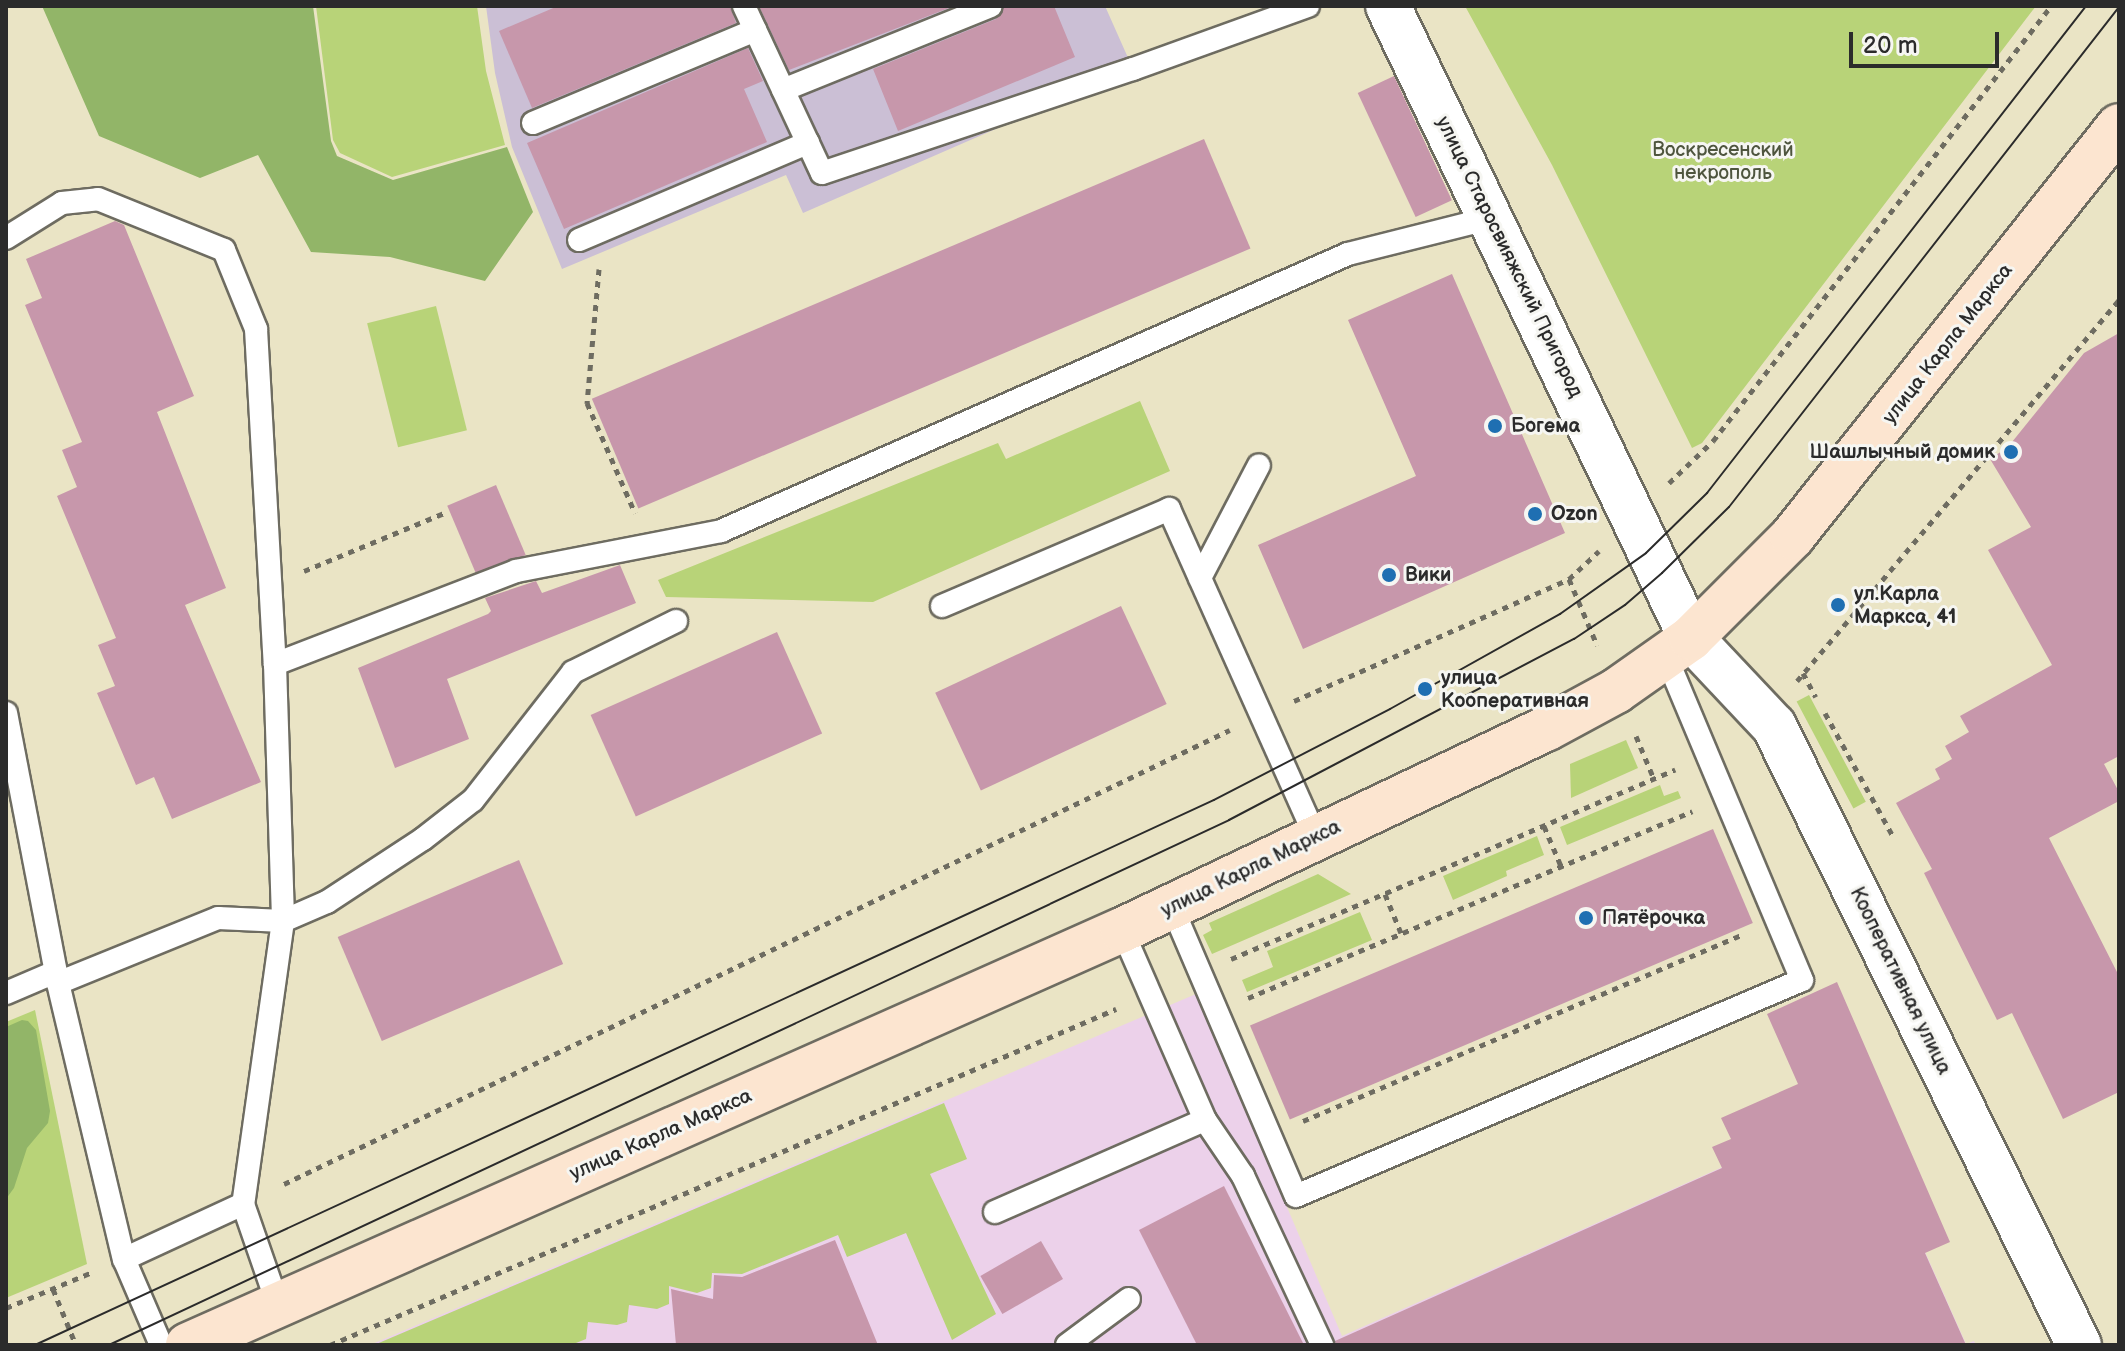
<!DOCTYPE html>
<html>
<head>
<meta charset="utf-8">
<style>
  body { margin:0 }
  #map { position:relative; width:2125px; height:1351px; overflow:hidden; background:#eae4c5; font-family:"Balsamiq Sans",sans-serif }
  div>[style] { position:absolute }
  .built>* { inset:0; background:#ecd1ea }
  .industrial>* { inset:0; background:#cbbfd5 }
  .green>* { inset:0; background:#b8d378; transform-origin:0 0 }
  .forest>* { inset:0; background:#92b568 }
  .building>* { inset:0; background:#c797ab; transform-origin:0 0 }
  .path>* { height:5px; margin-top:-2.5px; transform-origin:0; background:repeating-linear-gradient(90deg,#6e6c61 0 6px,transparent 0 12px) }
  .roads { filter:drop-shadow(2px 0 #6e6c61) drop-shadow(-2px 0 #6e6c61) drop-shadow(0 2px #6e6c61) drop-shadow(0 -2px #6e6c61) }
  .service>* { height:22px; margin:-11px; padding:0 11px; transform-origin:11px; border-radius:11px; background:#fff }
  .minor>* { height:44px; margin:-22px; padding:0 22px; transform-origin:22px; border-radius:22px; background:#fff }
  .secondary>* { height:44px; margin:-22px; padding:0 22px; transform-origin:22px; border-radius:22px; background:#fce5d0 }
  .tram>* { height:2px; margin:-1px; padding:0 1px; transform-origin:1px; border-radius:1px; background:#2b2b2b }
  .dots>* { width:22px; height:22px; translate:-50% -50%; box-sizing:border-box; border:4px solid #f6f6f2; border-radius:50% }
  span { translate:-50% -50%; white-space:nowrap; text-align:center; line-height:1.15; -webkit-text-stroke:6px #f6f6f2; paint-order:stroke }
  .park-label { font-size:20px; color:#4e553e }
  .street-label { font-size:20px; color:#2b2b2b }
  .poi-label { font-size:20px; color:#2b2b2b; font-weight:700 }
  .left { translate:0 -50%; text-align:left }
  .right { translate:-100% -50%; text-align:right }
  .frame { position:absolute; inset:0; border:8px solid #2b2b2b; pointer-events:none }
  .scale { position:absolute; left:1849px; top:32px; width:150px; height:36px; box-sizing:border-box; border:4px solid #2b2b2b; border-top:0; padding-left:10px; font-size:24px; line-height:28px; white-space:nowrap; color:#2b2b2b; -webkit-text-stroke:6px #f6f6f2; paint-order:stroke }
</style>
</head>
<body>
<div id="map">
  <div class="built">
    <div style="clip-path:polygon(1196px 994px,1342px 1336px,1860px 1106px,1966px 1344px,1974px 1341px,1976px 1345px,370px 1345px)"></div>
  </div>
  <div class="industrial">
    <div style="clip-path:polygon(486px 6px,1105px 6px,1133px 69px,803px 213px,786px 175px,562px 269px,512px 147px,495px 73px)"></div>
  </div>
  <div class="green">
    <div style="clip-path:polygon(316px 6px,477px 6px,486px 71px,505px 145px,392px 177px,340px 153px,333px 140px)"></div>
    <div style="clip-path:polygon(1465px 6px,2036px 6px,1702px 443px,1692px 448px,1552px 165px)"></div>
    <div style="left:436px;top:306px;width:128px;height:71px;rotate:76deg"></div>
    <div style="clip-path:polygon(1140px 401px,1170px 471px,873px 602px,666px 597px,658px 580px,998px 443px,1006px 459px)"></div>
    <div style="left:1809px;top:695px;width:121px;height:14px;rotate:62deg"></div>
    <div style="clip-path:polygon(1626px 740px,1638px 768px,1571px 798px,1570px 764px)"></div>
    <div style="clip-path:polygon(1660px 785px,1664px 796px,1678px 791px,1681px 798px,1567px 845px,1560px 827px)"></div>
    <div style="clip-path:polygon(1537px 836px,1544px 855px,1506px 871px,1507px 876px,1453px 900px,1443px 876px)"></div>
    <div style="clip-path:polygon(1318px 874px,1351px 894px,1212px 954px,1203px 935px,1212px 930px,1209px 923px)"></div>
    <div style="clip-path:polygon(1360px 912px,1372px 940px,1247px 992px,1242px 980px,1273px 967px,1267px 951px)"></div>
    <div style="clip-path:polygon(35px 1010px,87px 1264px,6px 1298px,6px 1022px)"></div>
    <div style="clip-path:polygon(944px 1103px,967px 1159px,930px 1174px,996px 1314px,952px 1340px,906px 1233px,847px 1257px,838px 1235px,742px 1274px,712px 1273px,711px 1288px,697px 1293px,669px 1286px,669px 1304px,657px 1309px,629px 1305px,627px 1322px,617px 1325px,588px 1322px,586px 1339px,571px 1345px,374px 1345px)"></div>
  </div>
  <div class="forest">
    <div style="clip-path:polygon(42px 6px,313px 6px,331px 141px,337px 156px,393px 180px,507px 147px,533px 212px,485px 281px,390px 257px,311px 252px,258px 155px,200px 178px,99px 136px)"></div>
    <div style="clip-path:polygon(22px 1020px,28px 1021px,36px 1030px,50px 1111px,48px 1123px,27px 1148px,14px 1188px,6px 1199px,6px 1027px)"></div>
  </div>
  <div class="building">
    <div style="clip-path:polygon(558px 6px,730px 6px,736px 23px,532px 108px,499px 31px)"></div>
    <div style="clip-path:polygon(759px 6px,954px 6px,789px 70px)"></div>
    <div style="clip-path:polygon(1005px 6px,1054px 6px,1075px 57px,898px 131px,873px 69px,996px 19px)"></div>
    <div style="clip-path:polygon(748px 48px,763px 81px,744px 89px,767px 142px,564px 229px,527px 143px)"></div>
    <div style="left:1394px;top:76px;width:137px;height:40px;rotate:65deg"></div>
    <div style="left:1204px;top:139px;width:119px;height:665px;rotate:67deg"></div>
    <div style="clip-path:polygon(115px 221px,124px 225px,194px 396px,157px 412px,226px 588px,185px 605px,261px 782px,172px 819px,154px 777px,136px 785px,97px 693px,115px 686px,98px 645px,116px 638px,57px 496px,77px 487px,62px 450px,82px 442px,25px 305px,42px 298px,26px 259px)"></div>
    <div style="clip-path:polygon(1452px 274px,1565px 533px,1303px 649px,1258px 545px,1416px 476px,1348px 320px)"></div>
    <div style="clip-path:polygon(2119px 333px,2119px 756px,2104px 764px,2119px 792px,2119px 801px,2049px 838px,2119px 976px,2119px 1092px,2063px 1119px,2012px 1013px,1997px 1020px,1924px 873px,1932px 869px,1896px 803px,1940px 779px,1935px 769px,1952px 759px,1945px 746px,1969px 732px,1960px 716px,2052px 665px,1988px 550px,2031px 527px,1990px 459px,2008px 447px,2084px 353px)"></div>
    <div style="left:496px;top:485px;width:76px;height:53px;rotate:67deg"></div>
    <div style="clip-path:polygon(620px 565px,636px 603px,447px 679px,469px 739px,395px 768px,358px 668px,488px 614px,491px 611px,485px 598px,536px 581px,542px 593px)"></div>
    <div style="left:1121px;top:606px;width:108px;height:205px;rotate:65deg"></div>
    <div style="left:777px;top:632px;width:111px;height:204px;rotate:66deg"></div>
    <div style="left:1713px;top:829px;width:102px;height:503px;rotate:67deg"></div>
    <div style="left:519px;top:860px;width:113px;height:197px;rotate:67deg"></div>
    <div style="clip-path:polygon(1837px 982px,1950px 1242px,1925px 1253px,1966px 1345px,1336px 1345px,1335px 1341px,1722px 1168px,1712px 1147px,1731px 1139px,1721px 1118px,1798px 1084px,1767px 1014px)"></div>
    <div style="clip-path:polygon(1224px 1186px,1304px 1345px,1197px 1345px,1139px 1230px)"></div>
    <div style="clip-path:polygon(835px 1240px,878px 1345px,676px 1345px,671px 1289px,713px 1299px,714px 1275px,742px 1277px)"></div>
    <div style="left:1041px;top:1241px;width:44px;height:70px;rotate:60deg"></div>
  </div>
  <div class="path">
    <div style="left:599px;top:269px;width:135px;rotate:95.1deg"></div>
    <div style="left:587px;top:403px;width:120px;rotate:66.4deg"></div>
    <div style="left:1669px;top:483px;width:61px;rotate:-43.7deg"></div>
    <div style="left:1713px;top:441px;width:551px;rotate:-52.15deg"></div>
    <div style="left:304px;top:571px;width:152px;rotate:-22.5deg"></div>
    <div style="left:1569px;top:579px;width:72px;rotate:67deg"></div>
    <div style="left:1803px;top:673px;width:27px;rotate:62deg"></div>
    <div style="left:1797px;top:681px;width:499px;rotate:-49.8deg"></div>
    <div style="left:1294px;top:701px;width:301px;rotate:-23.9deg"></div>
    <div style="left:1569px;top:579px;width:41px;rotate:-43deg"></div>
    <div style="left:1825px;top:713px;width:141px;rotate:61.1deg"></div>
    <div style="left:1636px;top:736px;width:47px;rotate:67.3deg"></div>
    <div style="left:1544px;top:826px;width:43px;rotate:67deg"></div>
    <div style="left:1385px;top:894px;width:42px;rotate:67.7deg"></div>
    <div style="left:1231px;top:959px;width:483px;rotate:-23.1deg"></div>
    <div style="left:1248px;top:998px;width:482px;rotate:-22.8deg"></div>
    <div style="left:1303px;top:1121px;width:478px;rotate:-23deg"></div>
    <div style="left:284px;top:1184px;width:1049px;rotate:-25.64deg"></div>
    <div style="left:53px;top:1289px;width:61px;rotate:67.7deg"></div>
    <div style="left:6px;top:1308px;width:91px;rotate:-22.6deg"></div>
    <div style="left:330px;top:1345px;width:855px;rotate:-23.15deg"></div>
  </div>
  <div class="roads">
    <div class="service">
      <div style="left:744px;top:6px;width:184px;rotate:65deg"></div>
      <div style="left:822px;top:173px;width:328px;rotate:-18.5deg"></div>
      <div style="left:1133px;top:69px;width:186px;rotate:-19.8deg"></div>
      <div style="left:783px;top:90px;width:224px;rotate:-22deg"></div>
      <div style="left:533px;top:123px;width:241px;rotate:-22.7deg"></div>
      <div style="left:6px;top:238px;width:66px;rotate:-32deg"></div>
      <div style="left:62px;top:203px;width:36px;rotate:-6deg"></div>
      <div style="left:98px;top:199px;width:136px;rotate:22deg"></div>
      <div style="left:224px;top:250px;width:85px;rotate:67.9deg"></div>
      <div style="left:256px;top:329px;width:336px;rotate:86.8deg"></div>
      <div style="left:275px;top:664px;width:257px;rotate:88.2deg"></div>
      <div style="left:283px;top:921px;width:48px;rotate:-23.4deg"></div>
      <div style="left:327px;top:902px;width:115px;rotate:-33.3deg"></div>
      <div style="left:423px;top:839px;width:63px;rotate:-38deg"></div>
      <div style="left:473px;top:800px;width:162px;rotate:-52deg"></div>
      <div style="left:573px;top:672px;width:115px;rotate:-26.3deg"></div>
      <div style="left:579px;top:240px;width:249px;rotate:-23deg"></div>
      <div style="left:1200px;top:578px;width:127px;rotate:-62.4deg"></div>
      <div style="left:942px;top:606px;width:247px;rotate:-23.1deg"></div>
      <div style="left:1169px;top:509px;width:359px;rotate:65.9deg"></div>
      <div style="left:275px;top:664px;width:258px;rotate:-21.1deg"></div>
      <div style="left:516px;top:571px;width:209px;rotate:-11deg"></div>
      <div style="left:721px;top:531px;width:685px;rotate:-23.84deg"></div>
      <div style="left:1348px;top:254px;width:147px;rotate:-14.1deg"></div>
      <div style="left:6px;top:713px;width:275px;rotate:79.1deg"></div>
      <div style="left:58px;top:983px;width:173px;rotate:-22.1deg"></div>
      <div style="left:218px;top:918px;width:65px;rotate:2.6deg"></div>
      <div style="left:283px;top:921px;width:286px;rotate:98deg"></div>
      <div style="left:243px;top:1204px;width:107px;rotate:70.9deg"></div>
      <div style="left:1172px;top:907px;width:314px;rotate:66.8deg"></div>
      <div style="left:1296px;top:1196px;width:550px;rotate:-23.12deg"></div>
      <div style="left:1802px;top:980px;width:350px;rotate:-112.8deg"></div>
      <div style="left:58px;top:983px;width:284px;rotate:76.6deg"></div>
      <div style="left:124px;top:1259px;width:94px;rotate:66.7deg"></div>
      <div style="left:6px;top:993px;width:53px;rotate:-23.2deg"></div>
      <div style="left:1205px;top:1120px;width:68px;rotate:55.8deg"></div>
      <div style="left:1243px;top:1176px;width:187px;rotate:64.9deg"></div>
      <div style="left:995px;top:1212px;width:229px;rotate:-23.7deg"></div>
      <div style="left:1205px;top:1120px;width:207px;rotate:-113.6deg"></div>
      <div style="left:124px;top:1259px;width:131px;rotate:-24.8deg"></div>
      <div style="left:1067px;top:1345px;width:77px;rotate:-36.6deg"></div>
    </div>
    <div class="minor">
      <div style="left:1388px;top:6px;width:701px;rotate:64.39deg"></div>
      <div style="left:1691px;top:638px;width:121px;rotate:46.7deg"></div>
      <div style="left:1774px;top:726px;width:690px;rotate:63.77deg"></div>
    </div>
    <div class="secondary">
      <div style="left:188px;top:1345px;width:1022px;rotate:-23.96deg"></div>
      <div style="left:1122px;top:930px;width:469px;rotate:-25.4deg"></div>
      <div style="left:1546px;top:729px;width:80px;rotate:-28.5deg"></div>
      <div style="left:1616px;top:691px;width:92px;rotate:-35.2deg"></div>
      <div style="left:1691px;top:638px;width:143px;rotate:-45deg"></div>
      <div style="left:1792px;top:537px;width:525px;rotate:-51.49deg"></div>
    </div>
  </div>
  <div class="tram">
    <div style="left:35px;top:1345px;width:1299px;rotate:-24.81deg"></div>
    <div style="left:1214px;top:800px;width:198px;rotate:-27.3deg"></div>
    <div style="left:1390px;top:709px;width:195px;rotate:-29.2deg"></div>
    <div style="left:1560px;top:614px;width:105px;rotate:-35.3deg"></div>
    <div style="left:1646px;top:553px;width:86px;rotate:-44.5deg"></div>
    <div style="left:1707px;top:493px;width:617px;rotate:-52.11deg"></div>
    <div style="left:109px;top:1345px;width:1237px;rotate:-25.11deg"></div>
    <div style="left:1229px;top:820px;width:390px;rotate:-27.7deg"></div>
    <div style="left:1574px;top:639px;width:61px;rotate:-33.7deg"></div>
    <div style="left:1625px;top:605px;width:49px;rotate:-40.9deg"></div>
    <div style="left:1662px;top:573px;width:94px;rotate:-44.6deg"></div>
    <div style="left:1729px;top:507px;width:634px;rotate:-52.05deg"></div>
  </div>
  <div class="dots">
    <div style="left:1495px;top:426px;background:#1f6fb2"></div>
    <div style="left:2011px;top:452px;background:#1f6fb2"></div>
    <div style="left:1535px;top:514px;background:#1f6fb2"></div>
    <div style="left:1389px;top:575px;background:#1f6fb2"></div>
    <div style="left:1838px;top:605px;background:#1f6fb2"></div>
    <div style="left:1425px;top:689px;background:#1f6fb2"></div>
    <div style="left:1586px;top:918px;background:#1f6fb2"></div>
  </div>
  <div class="park-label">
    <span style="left:1723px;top:162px">Воскресенский<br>некрополь</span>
  </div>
  <div class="street-label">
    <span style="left:1509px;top:257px;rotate:64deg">улица Старосвияжский Пригород</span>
    <span style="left:1948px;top:344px;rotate:-52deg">улица Карла Маркса</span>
    <span style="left:1251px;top:869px;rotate:-26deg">улица Карла Маркса</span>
    <span style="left:1900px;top:981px;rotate:64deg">Кооперативная улица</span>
    <span style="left:661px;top:1135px;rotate:-24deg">улица Карла Маркса</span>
  </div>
  <div class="poi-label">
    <span class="left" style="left:1511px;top:426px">Богема</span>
    <span class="right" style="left:1995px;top:452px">Шашлычный домик</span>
    <span class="left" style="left:1551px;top:514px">Ozon</span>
    <span class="left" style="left:1405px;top:575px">Вики</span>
    <span class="left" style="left:1854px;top:606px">ул.Карла<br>Маркса, 41</span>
    <span class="left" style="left:1441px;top:690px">улица<br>Кооперативная</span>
    <span class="left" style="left:1602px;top:918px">Пятёрочка</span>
  </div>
  <div class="frame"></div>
  <div class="scale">20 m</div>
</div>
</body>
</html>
